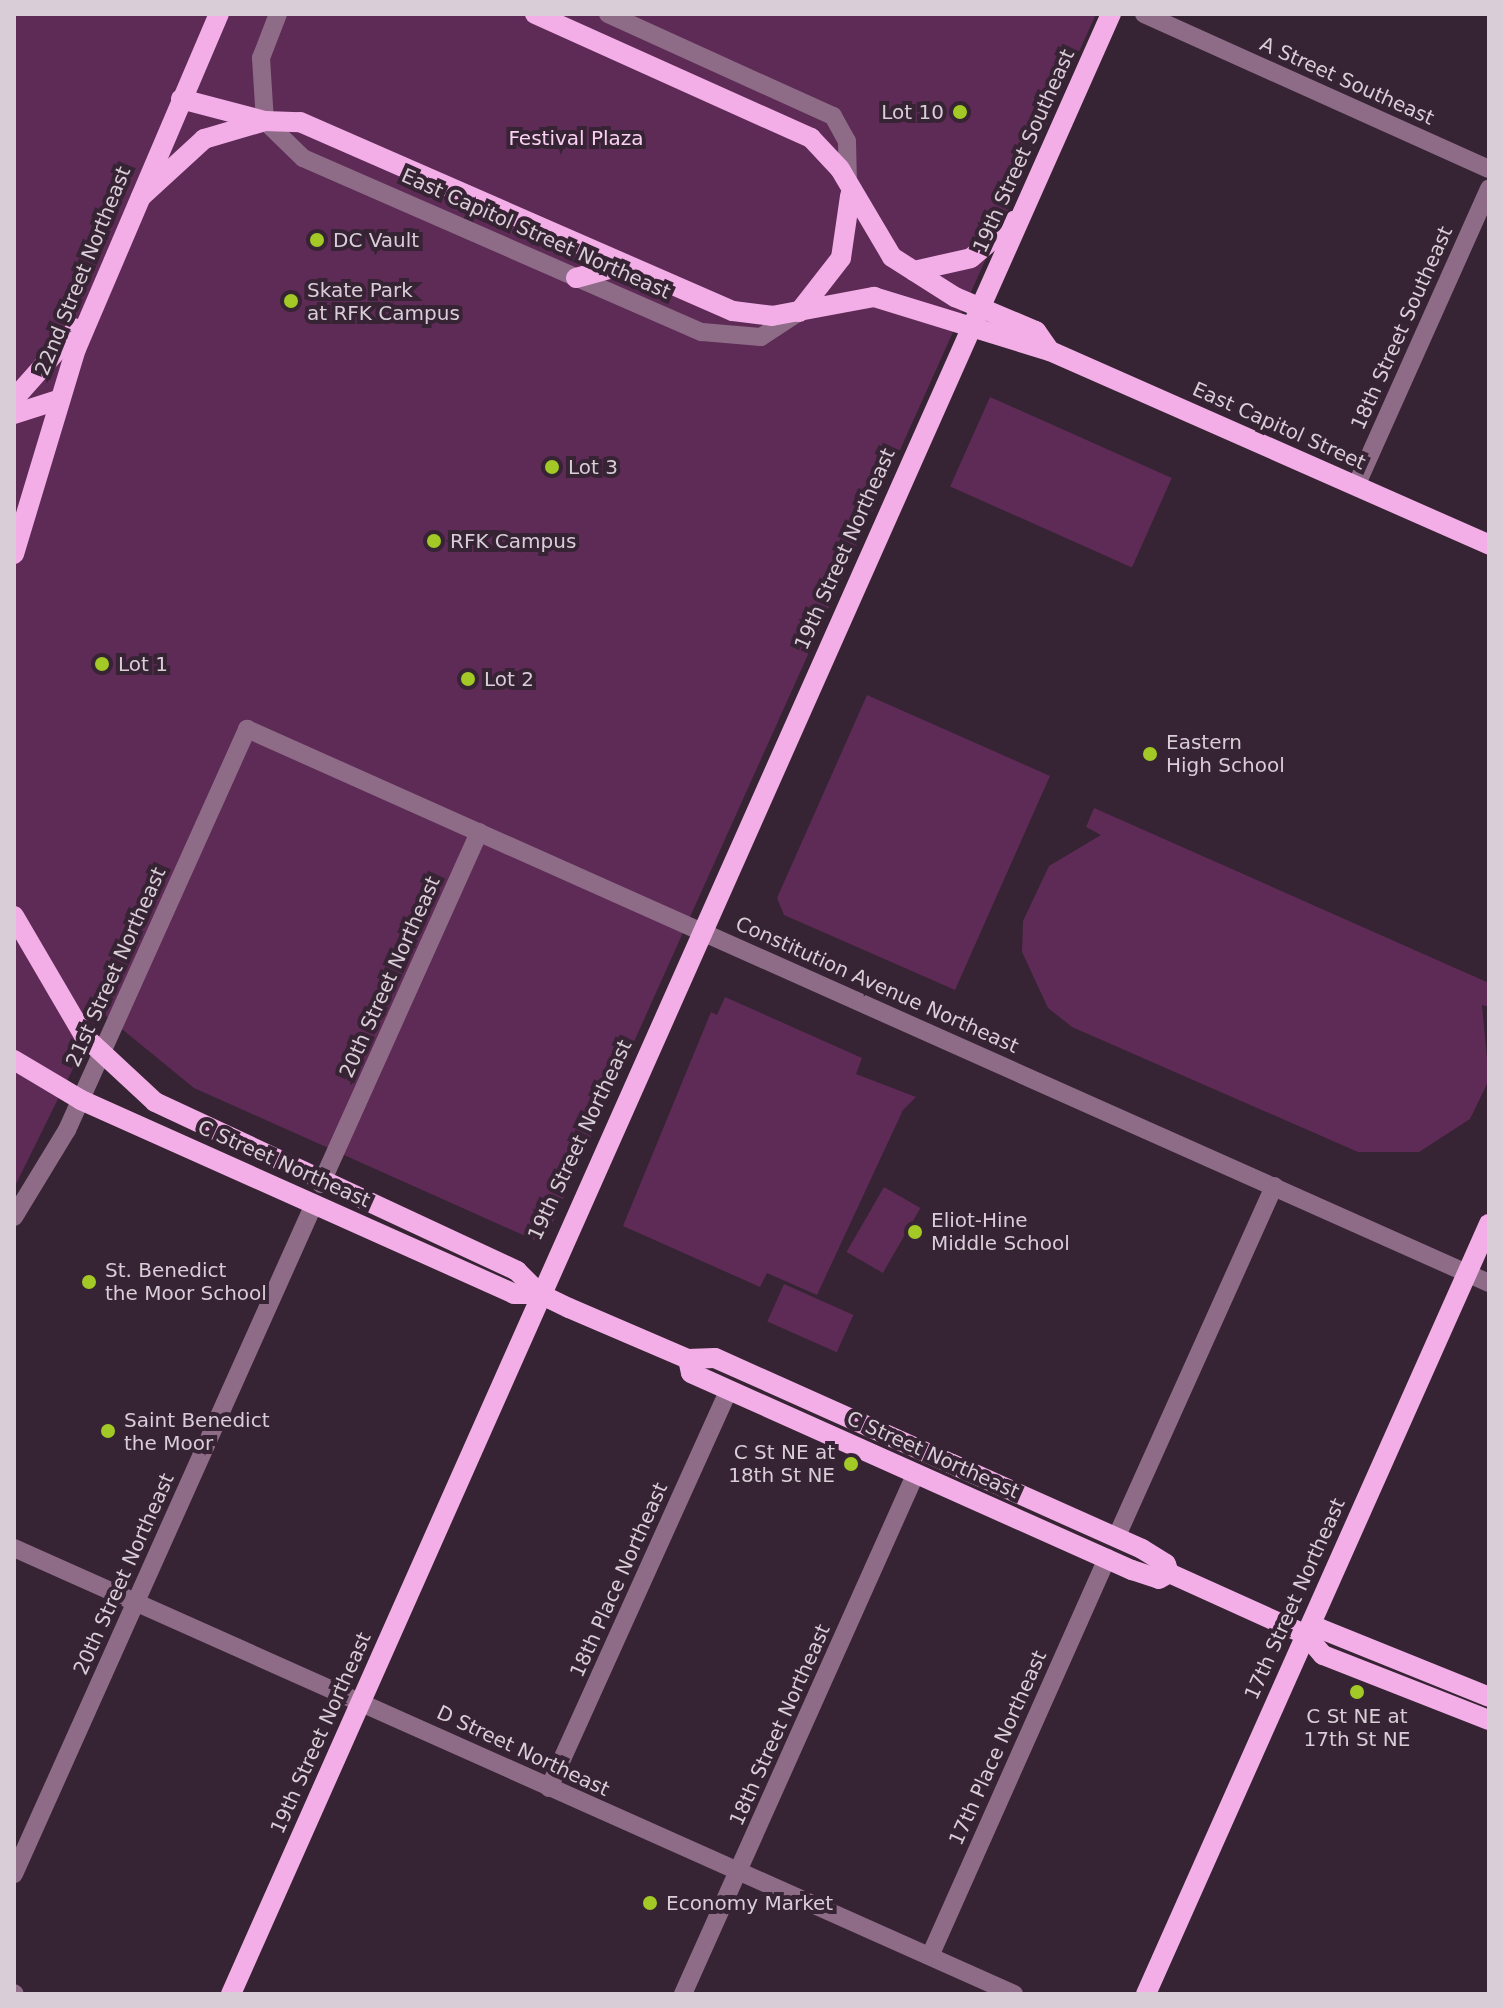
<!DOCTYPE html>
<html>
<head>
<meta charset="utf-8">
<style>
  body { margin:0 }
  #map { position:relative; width:1503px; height:2008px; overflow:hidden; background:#362333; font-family:"DejaVu Sans",sans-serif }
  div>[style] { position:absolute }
  .green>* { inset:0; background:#5d2b56; transform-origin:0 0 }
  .minor>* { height:18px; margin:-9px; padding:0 9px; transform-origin:9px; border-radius:9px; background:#8e6c88 }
  .major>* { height:20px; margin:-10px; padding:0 10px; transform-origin:10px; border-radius:10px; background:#f3aee7 }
  .dots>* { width:22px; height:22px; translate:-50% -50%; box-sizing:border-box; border:4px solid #362333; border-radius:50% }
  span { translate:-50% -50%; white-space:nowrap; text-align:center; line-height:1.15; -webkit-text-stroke:8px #362333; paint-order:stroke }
  .street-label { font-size:20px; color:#d9cdd7 }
  .poi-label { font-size:20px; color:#d9cdd7 }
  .right { translate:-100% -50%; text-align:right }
  .left { translate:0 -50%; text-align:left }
  .park-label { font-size:20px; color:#fbd1f3 }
  .frame { position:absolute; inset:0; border:16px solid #d9cdd7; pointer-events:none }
</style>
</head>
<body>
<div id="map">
  <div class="green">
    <div style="clip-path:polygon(14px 14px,1096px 14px,543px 1244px,194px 1088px,101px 1012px,14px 1188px)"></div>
    <div style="left:990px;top:397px;width:199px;height:98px;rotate:24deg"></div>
    <div style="clip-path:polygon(867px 695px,1050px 776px,955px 990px,784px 915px,777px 898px)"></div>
    <div style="clip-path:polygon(1094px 808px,1489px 983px,1489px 1007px,1482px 1005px,1489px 1080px,1470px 1119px,1419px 1152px,1358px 1152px,1072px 1027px,1048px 1008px,1022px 952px,1023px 921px,1049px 866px,1101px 835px,1086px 827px)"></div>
    <div style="clip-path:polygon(725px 997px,862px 1058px,856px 1074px,916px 1097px,903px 1110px,817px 1295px,767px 1273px,760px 1287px,623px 1226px,711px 1012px,717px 1015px)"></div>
    <div style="left:884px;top:1187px;width:42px;height:75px;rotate:30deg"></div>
    <div style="left:784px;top:1284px;width:76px;height:41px;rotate:24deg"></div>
  </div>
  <div class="minor">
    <div style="left:278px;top:14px;width:47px;rotate:111.1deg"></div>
    <div style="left:261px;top:58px;width:63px;rotate:86.4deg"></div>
    <div style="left:265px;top:121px;width:53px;rotate:44.2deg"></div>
    <div style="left:303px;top:158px;width:435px;rotate:23.6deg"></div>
    <div style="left:702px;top:332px;width:59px;rotate:4.8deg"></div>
    <div style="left:761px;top:337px;width:45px;rotate:-33.3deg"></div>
    <div style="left:608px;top:14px;width:247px;rotate:24.4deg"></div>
    <div style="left:833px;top:116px;width:29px;rotate:61deg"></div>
    <div style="left:847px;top:141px;width:43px;rotate:88.7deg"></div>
    <div style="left:1144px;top:14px;width:378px;rotate:24.2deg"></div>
    <div style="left:1356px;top:486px;width:326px;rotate:-65.9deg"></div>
    <div style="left:321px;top:1184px;width:386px;rotate:-65.8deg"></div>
    <div style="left:14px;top:1217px;width:102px;rotate:-58.7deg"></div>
    <div style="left:67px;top:1130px;width:440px;rotate:-65.8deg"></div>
    <div style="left:247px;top:729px;width:1360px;rotate:24.04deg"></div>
    <div style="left:1116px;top:1538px;width:386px;rotate:-65.8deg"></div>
    <div style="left:14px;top:1548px;width:1095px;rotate:24.04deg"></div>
    <div style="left:549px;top:1788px;width:437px;rotate:-65.7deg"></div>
    <div style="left:14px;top:1874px;width:734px;rotate:-65.88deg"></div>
    <div style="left:930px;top:1956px;width:436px;rotate:-66deg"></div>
    <div style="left:14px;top:1993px;width:1px;rotate:45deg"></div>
    <div style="left:683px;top:1994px;width:571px;rotate:-65.91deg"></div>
  </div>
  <div class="major">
    <div style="left:535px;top:14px;width:303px;rotate:24.2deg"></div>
    <div style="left:811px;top:138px;width:42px;rotate:46.9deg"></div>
    <div style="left:840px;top:169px;width:102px;rotate:59.4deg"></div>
    <div style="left:892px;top:257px;width:75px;rotate:32.4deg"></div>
    <div style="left:955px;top:297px;width:88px;rotate:22.8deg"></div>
    <div style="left:1036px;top:331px;width:24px;rotate:55deg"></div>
    <div style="left:181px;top:99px;width:87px;rotate:14.7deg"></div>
    <div style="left:141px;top:197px;width:86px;rotate:-42.6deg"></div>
    <div style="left:204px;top:139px;width:64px;rotate:-16.4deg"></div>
    <div style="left:265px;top:121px;width:35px;rotate:2deg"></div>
    <div style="left:300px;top:122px;width:472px;rotate:23.6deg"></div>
    <div style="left:733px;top:311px;width:39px;rotate:7deg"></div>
    <div style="left:772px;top:316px;width:104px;rotate:-10.6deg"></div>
    <div style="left:874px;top:297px;width:184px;rotate:17.1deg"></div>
    <div style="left:1050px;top:351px;width:480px;rotate:23.8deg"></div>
    <div style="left:914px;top:271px;width:58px;rotate:-12.8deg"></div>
    <div style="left:971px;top:258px;width:57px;rotate:-40.7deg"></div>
    <div style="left:576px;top:278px;width:50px;rotate:-15.2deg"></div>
    <div style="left:799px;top:312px;width:68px;rotate:-52.1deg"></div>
    <div style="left:841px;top:258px;width:63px;rotate:-81.7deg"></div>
    <div style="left:14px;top:399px;width:94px;rotate:-48.5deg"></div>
    <div style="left:14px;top:414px;width:46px;rotate:-17.7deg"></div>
    <div style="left:14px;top:554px;width:214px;rotate:-73.2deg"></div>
    <div style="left:76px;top:349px;width:364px;rotate:-66.9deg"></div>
    <div style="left:14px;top:916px;width:139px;rotate:59.7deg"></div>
    <div style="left:84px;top:1036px;width:97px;rotate:42.9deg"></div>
    <div style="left:155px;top:1102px;width:400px;rotate:25deg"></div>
    <div style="left:517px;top:1271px;width:33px;rotate:45deg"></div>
    <div style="left:540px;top:1294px;width:32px;rotate:26deg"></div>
    <div style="left:569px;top:1308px;width:129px;rotate:23.2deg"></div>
    <div style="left:688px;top:1359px;width:27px;rotate:-2deg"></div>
    <div style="left:715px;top:1358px;width:260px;rotate:24.1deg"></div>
    <div style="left:952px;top:1464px;width:208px;rotate:24.1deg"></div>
    <div style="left:1142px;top:1549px;width:28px;rotate:32deg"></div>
    <div style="left:1166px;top:1564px;width:9px;rotate:72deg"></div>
    <div style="left:1169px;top:1573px;width:150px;rotate:24.3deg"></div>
    <div style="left:1306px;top:1635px;width:26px;rotate:50deg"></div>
    <div style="left:1323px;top:1655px;width:178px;rotate:21.4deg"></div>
    <div style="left:14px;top:1060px;width:78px;rotate:30.8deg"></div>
    <div style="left:81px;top:1100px;width:474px;rotate:24.1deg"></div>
    <div style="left:514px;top:1294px;width:26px"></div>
    <div style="left:688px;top:1359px;width:14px;rotate:78deg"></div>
    <div style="left:691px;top:1373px;width:483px;rotate:24.1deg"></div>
    <div style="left:1132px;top:1570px;width:28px;rotate:18deg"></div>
    <div style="left:1159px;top:1579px;width:12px;rotate:-31deg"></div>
    <div style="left:1306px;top:1635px;width:16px;rotate:-22deg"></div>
    <div style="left:1321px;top:1629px;width:181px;rotate:22deg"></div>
    <div style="left:231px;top:1994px;width:2167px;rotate:-66.04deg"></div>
    <div style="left:1146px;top:1994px;width:843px;rotate:-65.99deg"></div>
  </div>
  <div class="dots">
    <div style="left:960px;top:112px;background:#a3c926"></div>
    <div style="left:317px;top:240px;background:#a3c926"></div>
    <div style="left:291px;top:301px;background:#a3c926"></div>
    <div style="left:552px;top:467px;background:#a3c926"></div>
    <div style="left:434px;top:541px;background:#a3c926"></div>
    <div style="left:102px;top:664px;background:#a3c926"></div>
    <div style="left:468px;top:679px;background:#a3c926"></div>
    <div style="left:1150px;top:754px;background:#a3c926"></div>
    <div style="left:915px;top:1232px;background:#a3c926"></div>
    <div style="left:89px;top:1282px;background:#a3c926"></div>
    <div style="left:108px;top:1431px;background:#a3c926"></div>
    <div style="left:851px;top:1464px;background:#a3c926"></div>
    <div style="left:1357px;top:1692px;background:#a3c926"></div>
    <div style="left:650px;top:1903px;background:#a3c926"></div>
  </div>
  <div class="street-label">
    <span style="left:1347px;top:81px;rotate:24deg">A Street Southeast</span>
    <span style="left:1024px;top:151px;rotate:-66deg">19th Street Southeast</span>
    <span style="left:536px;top:234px;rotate:24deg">East Capitol Street Northeast</span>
    <span style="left:83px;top:271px;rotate:-68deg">22nd Street Northeast</span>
    <span style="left:1402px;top:328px;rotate:-66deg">18th Street Southeast</span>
    <span style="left:1279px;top:426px;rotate:24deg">East Capitol Street</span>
    <span style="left:845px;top:549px;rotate:-66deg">19th Street Northeast</span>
    <span style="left:116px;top:967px;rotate:-66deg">21st Street Northeast</span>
    <span style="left:390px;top:977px;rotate:-66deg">20th Street Northeast</span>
    <span style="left:877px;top:985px;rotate:24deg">Constitution Avenue Northeast</span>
    <span style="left:580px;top:1140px;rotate:-65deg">19th Street Northeast</span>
    <span style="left:284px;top:1164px;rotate:24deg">C Street Northeast</span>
    <span style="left:933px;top:1455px;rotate:24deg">C Street Northeast</span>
    <span style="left:124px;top:1574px;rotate:-66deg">20th Street Northeast</span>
    <span style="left:619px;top:1580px;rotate:-66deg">18th Place Northeast</span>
    <span style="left:1295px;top:1599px;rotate:-66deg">17th Street Northeast</span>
    <span style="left:780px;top:1725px;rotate:-66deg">18th Street Northeast</span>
    <span style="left:321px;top:1733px;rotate:-66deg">19th Street Northeast</span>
    <span style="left:998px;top:1748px;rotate:-66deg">17th Place Northeast</span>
    <span style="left:523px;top:1751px;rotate:25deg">D Street Northeast</span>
  </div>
  <div class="poi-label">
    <span class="right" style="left:944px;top:112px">Lot 10</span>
    <span class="left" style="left:333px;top:240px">DC Vault</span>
    <span class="left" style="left:307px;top:302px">Skate Park<br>at RFK Campus</span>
    <span class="left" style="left:568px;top:467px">Lot 3</span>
    <span class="left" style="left:450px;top:541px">RFK Campus</span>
    <span class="left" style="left:118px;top:664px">Lot 1</span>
    <span class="left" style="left:484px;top:679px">Lot 2</span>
    <span class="left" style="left:1166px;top:754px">Eastern<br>High School</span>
    <span class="left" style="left:931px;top:1232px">Eliot-Hine<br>Middle School</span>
    <span class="left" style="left:105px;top:1282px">St. Benedict<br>the Moor School</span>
    <span class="left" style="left:124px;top:1432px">Saint Benedict<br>the Moor</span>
    <span class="right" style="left:835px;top:1464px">C St NE at<br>18th St NE</span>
    <span style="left:1357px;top:1728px">C St NE at<br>17th St NE</span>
    <span class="left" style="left:666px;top:1903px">Economy Market</span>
  </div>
  <div class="park-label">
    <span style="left:576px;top:138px">Festival Plaza</span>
  </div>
  <div class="frame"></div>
</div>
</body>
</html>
